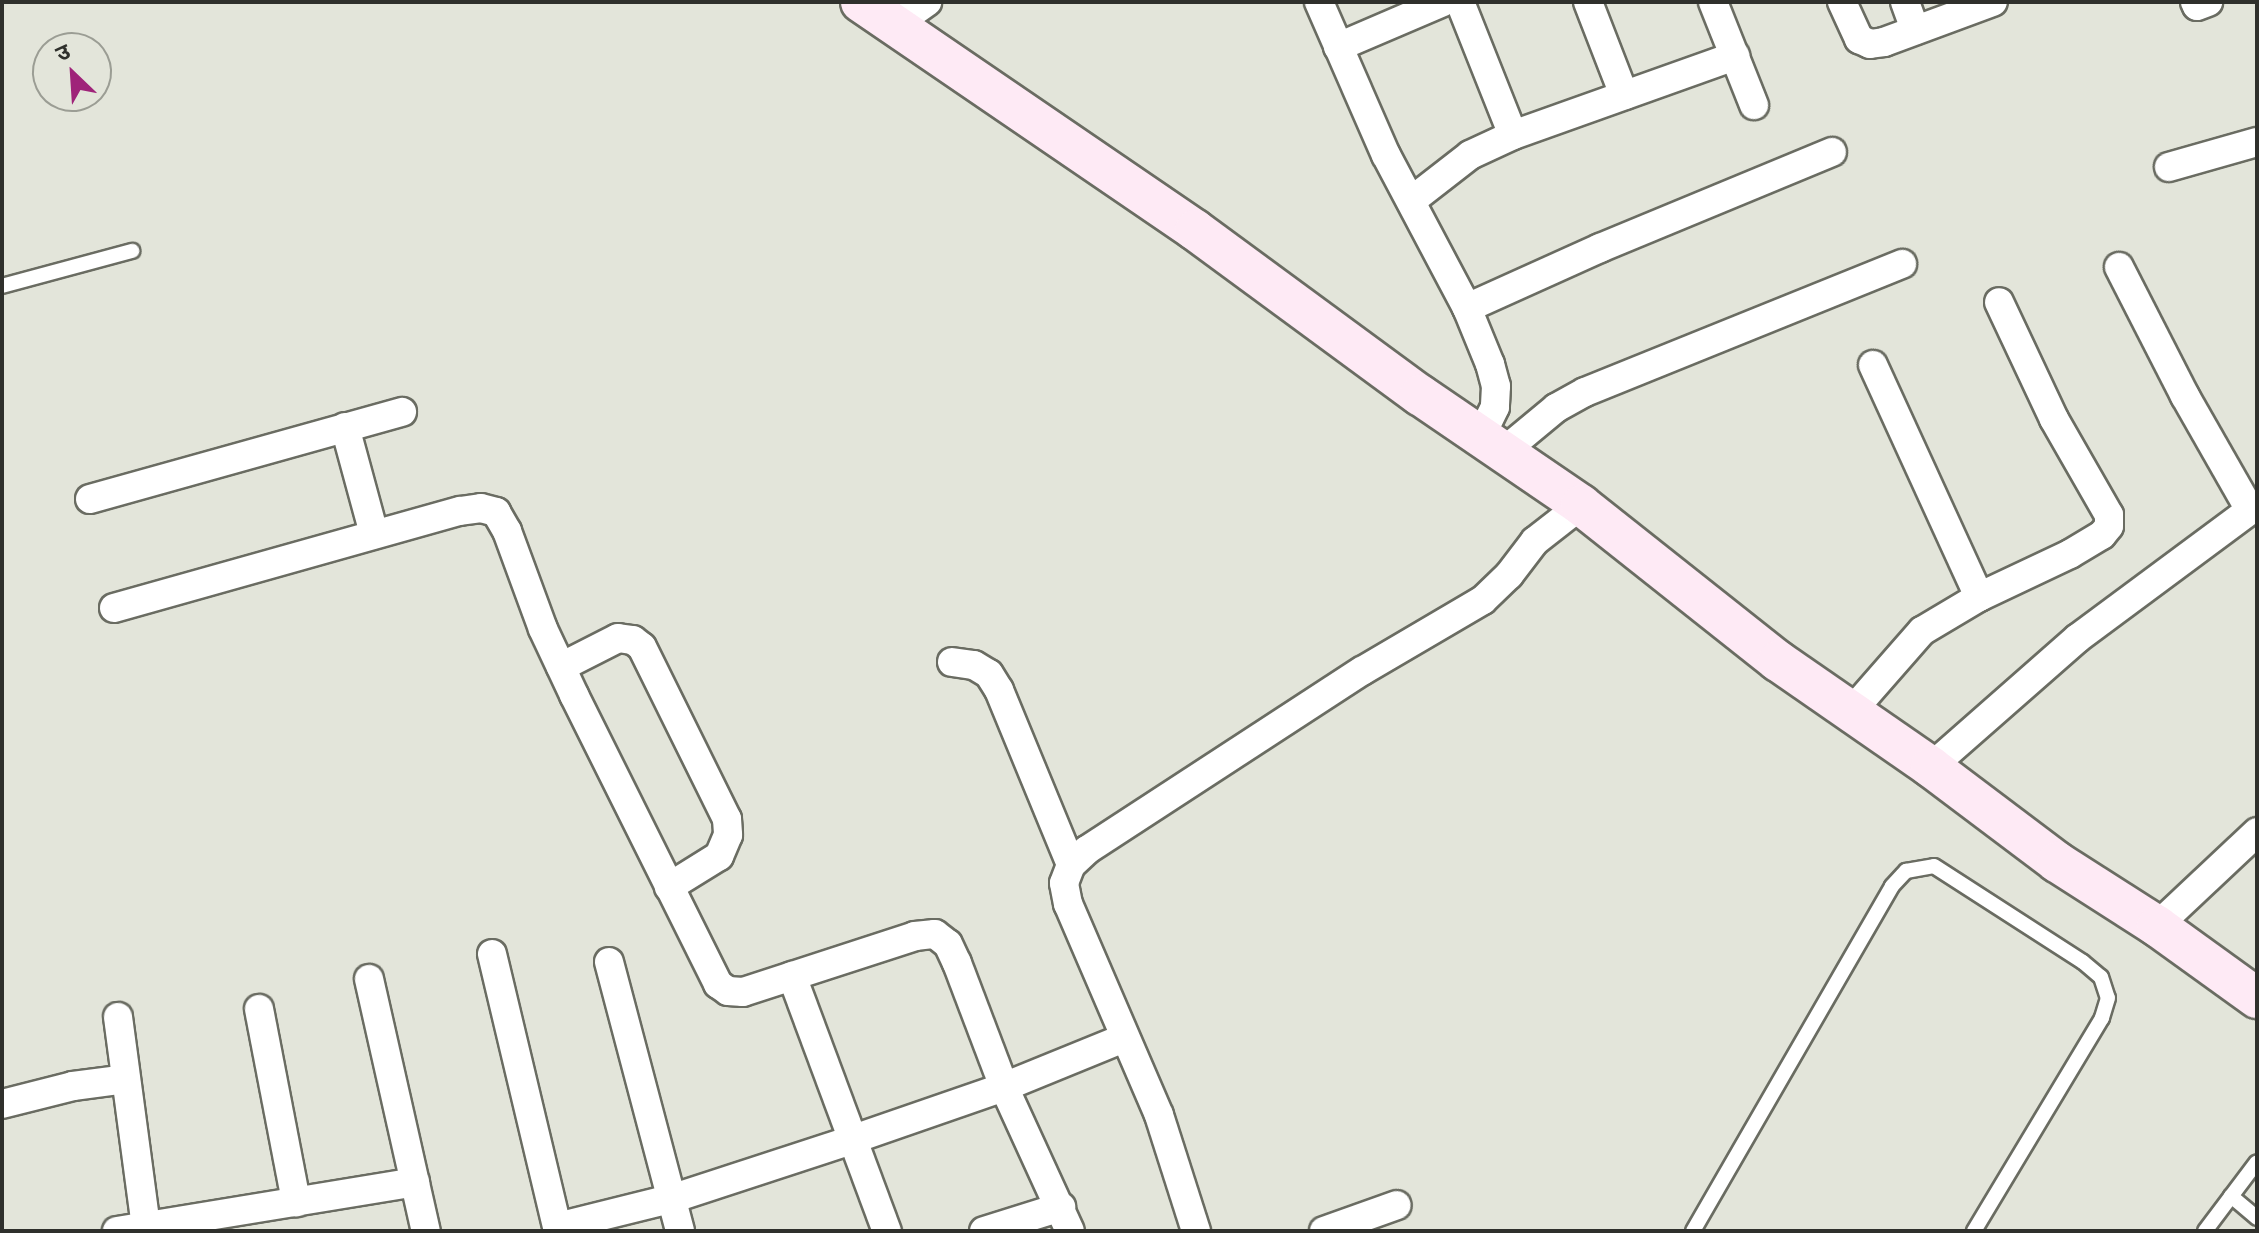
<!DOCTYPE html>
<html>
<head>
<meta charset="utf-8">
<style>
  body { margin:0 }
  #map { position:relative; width:2259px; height:1233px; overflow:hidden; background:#e3e5da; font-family:"PT Sans Narrow","Noto Sans Devanagari",sans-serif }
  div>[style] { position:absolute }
  .roads { filter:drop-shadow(2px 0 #6a6c62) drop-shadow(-2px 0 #6a6c62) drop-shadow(0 2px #6a6c62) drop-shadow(0 -2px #6a6c62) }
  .lane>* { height:14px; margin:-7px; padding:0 7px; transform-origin:7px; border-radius:7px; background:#fff }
  .street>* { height:28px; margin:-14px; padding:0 14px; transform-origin:14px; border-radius:14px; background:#fff }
  .secondary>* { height:40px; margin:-20px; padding:0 20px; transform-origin:20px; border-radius:20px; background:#feeaf5 }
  span { translate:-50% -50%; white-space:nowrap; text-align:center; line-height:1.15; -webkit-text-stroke:7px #e3e5da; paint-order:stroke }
  .frame { position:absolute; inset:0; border:4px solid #2f302c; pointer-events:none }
  .north { position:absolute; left:32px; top:32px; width:80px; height:80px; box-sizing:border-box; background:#e3e5da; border:2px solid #9b9d94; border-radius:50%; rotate:335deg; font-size:22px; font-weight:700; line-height:32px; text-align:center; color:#2f302c }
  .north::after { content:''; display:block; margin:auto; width:28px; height:36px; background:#9f2379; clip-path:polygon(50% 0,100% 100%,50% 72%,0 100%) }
</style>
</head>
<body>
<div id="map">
  <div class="roads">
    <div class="lane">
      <div style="left:2px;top:286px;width:135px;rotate:-15.1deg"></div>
      <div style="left:2231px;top:1196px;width:34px;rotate:40deg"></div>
      <div style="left:1693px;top:1231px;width:398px;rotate:-60deg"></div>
      <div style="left:1892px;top:886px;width:21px;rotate:-47deg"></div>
      <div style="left:1906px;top:871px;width:28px;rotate:-10deg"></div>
      <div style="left:1934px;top:866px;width:177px;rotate:32.8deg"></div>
      <div style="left:2083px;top:962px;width:23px;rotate:40deg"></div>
      <div style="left:2101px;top:977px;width:22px;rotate:72deg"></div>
      <div style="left:2108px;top:998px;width:21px;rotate:107deg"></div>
      <div style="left:2102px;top:1018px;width:249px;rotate:121deg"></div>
      <div style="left:2205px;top:1231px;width:86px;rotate:-53deg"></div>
    </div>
    <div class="street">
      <div style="left:1319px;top:2px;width:167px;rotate:66.4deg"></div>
      <div style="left:1386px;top:155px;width:173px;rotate:62.1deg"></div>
      <div style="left:1467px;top:308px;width:61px;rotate:67.7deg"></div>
      <div style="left:1490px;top:364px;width:23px;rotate:75deg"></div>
      <div style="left:1496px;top:386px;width:21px;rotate:93deg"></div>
      <div style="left:1495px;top:407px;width:32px;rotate:116deg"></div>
      <div style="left:1460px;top:2px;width:143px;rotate:68.3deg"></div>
      <div style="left:1588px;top:2px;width:100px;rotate:68.8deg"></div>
      <div style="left:1713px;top:2px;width:111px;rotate:68.3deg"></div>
      <div style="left:1842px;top:2px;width:41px;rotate:65.3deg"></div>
      <div style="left:1859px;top:39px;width:12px;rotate:24deg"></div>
      <div style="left:1870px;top:44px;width:14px;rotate:-8deg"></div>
      <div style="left:1884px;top:42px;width:116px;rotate:-20.2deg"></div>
      <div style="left:1905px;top:2px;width:30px;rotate:70deg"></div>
      <div style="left:2195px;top:2px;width:4px;rotate:63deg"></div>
      <div style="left:2197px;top:6px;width:12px;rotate:-20deg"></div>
      <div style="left:893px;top:26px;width:42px;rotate:-35.2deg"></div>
      <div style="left:1338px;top:47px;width:114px;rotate:-23.2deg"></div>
      <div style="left:2169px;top:167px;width:91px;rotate:-15.9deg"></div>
      <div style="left:1411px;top:201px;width:75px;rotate:-37.9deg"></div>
      <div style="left:1470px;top:155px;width:47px;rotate:-24.9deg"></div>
      <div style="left:1513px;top:135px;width:236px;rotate:-19.6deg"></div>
      <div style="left:2119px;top:267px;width:145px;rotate:62.9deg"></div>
      <div style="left:2185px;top:396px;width:131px;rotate:60.3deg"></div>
      <div style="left:1467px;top:308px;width:146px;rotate:-24.3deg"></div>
      <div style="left:1600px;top:248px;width:251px;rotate:-22.5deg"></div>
      <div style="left:1873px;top:365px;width:255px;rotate:65.4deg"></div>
      <div style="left:345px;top:427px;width:111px;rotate:74.8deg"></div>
      <div style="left:1503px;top:452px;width:69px;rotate:-39.7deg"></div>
      <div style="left:1556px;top:408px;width:33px;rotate:-29deg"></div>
      <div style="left:1585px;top:392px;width:342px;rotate:-22deg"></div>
      <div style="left:90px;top:499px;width:324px;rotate:-15.6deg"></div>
      <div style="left:114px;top:608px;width:359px;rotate:-15.7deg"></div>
      <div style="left:460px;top:511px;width:21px;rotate:-8deg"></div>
      <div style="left:481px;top:508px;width:16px;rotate:15deg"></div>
      <div style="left:496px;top:512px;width:22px;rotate:60deg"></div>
      <div style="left:507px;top:531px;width:104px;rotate:69.8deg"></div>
      <div style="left:543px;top:629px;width:73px;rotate:64.8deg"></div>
      <div style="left:574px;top:695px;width:323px;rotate:63.5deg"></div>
      <div style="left:718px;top:984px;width:12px;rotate:35deg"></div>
      <div style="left:728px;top:991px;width:15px;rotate:4deg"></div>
      <div style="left:743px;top:992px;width:181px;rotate:-18deg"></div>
      <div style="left:915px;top:936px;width:20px;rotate:-6deg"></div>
      <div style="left:935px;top:934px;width:16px;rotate:38deg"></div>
      <div style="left:948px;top:944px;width:21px;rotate:65deg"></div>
      <div style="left:957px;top:963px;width:133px;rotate:69.2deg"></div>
      <div style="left:1004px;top:1087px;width:158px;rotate:65.4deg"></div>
      <div style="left:952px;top:662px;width:22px;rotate:8deg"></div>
      <div style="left:974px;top:665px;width:17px;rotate:31deg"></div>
      <div style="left:989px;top:674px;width:19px;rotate:58deg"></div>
      <div style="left:999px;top:690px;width:189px;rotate:67.6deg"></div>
      <div style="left:561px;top:667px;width:64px;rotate:-27deg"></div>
      <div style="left:618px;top:638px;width:15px;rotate:8deg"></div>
      <div style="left:633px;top:640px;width:11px;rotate:38deg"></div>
      <div style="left:642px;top:647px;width:192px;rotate:63.7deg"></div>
      <div style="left:727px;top:819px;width:16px;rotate:86deg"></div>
      <div style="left:728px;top:835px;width:23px;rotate:113deg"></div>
      <div style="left:719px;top:856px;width:59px;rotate:148.2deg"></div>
      <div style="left:1851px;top:712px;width:108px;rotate:-48.8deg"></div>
      <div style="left:1922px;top:631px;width:66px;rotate:-30.8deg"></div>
      <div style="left:1979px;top:597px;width:101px;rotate:-25.3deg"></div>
      <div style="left:2070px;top:554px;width:37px;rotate:-31deg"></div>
      <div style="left:2102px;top:535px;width:11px;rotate:-52deg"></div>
      <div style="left:2109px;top:526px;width:11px;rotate:-90deg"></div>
      <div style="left:2109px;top:515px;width:111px;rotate:-119.8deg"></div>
      <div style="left:2054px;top:419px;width:129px;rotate:-115.2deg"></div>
      <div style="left:1931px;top:767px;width:196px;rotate:-41.3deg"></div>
      <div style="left:2078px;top:638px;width:223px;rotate:-36.6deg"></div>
      <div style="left:2157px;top:926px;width:137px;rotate:-43.2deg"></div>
      <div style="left:492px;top:954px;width:285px;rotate:76.6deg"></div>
      <div style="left:609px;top:962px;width:278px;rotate:75.2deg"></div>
      <div style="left:792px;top:976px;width:272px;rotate:69.6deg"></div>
      <div style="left:369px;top:979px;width:258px;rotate:77.3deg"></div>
      <div style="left:259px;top:1009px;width:197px;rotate:79.1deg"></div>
      <div style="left:118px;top:1017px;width:211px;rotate:82.4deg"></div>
      <div style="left:2px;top:1104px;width:73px;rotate:-14.2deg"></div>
      <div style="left:73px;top:1086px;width:53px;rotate:-7.5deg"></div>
      <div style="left:557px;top:1227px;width:121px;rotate:-13.9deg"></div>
      <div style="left:674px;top:1198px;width:189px;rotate:-18.1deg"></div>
      <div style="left:854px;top:1139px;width:159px;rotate:-19.1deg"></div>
      <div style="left:1004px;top:1087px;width:130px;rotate:-22.2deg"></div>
      <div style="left:117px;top:1231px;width:302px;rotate:-9.3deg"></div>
      <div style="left:984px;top:1231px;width:81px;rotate:-17.3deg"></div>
      <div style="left:1196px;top:1231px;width:122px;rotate:-107.7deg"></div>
      <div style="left:1159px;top:1115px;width:230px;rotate:-113.3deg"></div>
      <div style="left:1068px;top:904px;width:21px;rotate:-101deg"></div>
      <div style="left:1064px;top:883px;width:19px;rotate:-69deg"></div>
      <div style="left:1071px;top:865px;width:22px;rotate:-43deg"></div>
      <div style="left:1087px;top:850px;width:328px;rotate:-33.1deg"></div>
      <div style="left:1362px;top:671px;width:140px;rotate:-30.4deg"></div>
      <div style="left:1483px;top:600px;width:36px;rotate:-44deg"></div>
      <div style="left:1509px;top:575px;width:43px;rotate:-52.6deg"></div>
      <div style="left:1535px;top:541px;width:58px;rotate:-38deg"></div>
      <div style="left:1324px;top:1231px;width:77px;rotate:-19.6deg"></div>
    </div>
    <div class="secondary">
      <div style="left:861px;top:2px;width:404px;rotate:34.3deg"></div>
      <div style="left:1195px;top:230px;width:279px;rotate:36.3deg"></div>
      <div style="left:1420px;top:395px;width:195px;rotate:34.3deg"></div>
      <div style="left:1581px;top:505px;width:251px;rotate:38.4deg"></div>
      <div style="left:1778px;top:661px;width:186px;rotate:34.7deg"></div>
      <div style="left:1931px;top:767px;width:158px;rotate:37deg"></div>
      <div style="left:2057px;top:862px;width:119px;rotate:32.6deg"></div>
      <div style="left:2157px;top:926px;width:123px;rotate:35.8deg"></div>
    </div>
  </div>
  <div class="frame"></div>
  <div class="north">उ</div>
</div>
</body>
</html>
